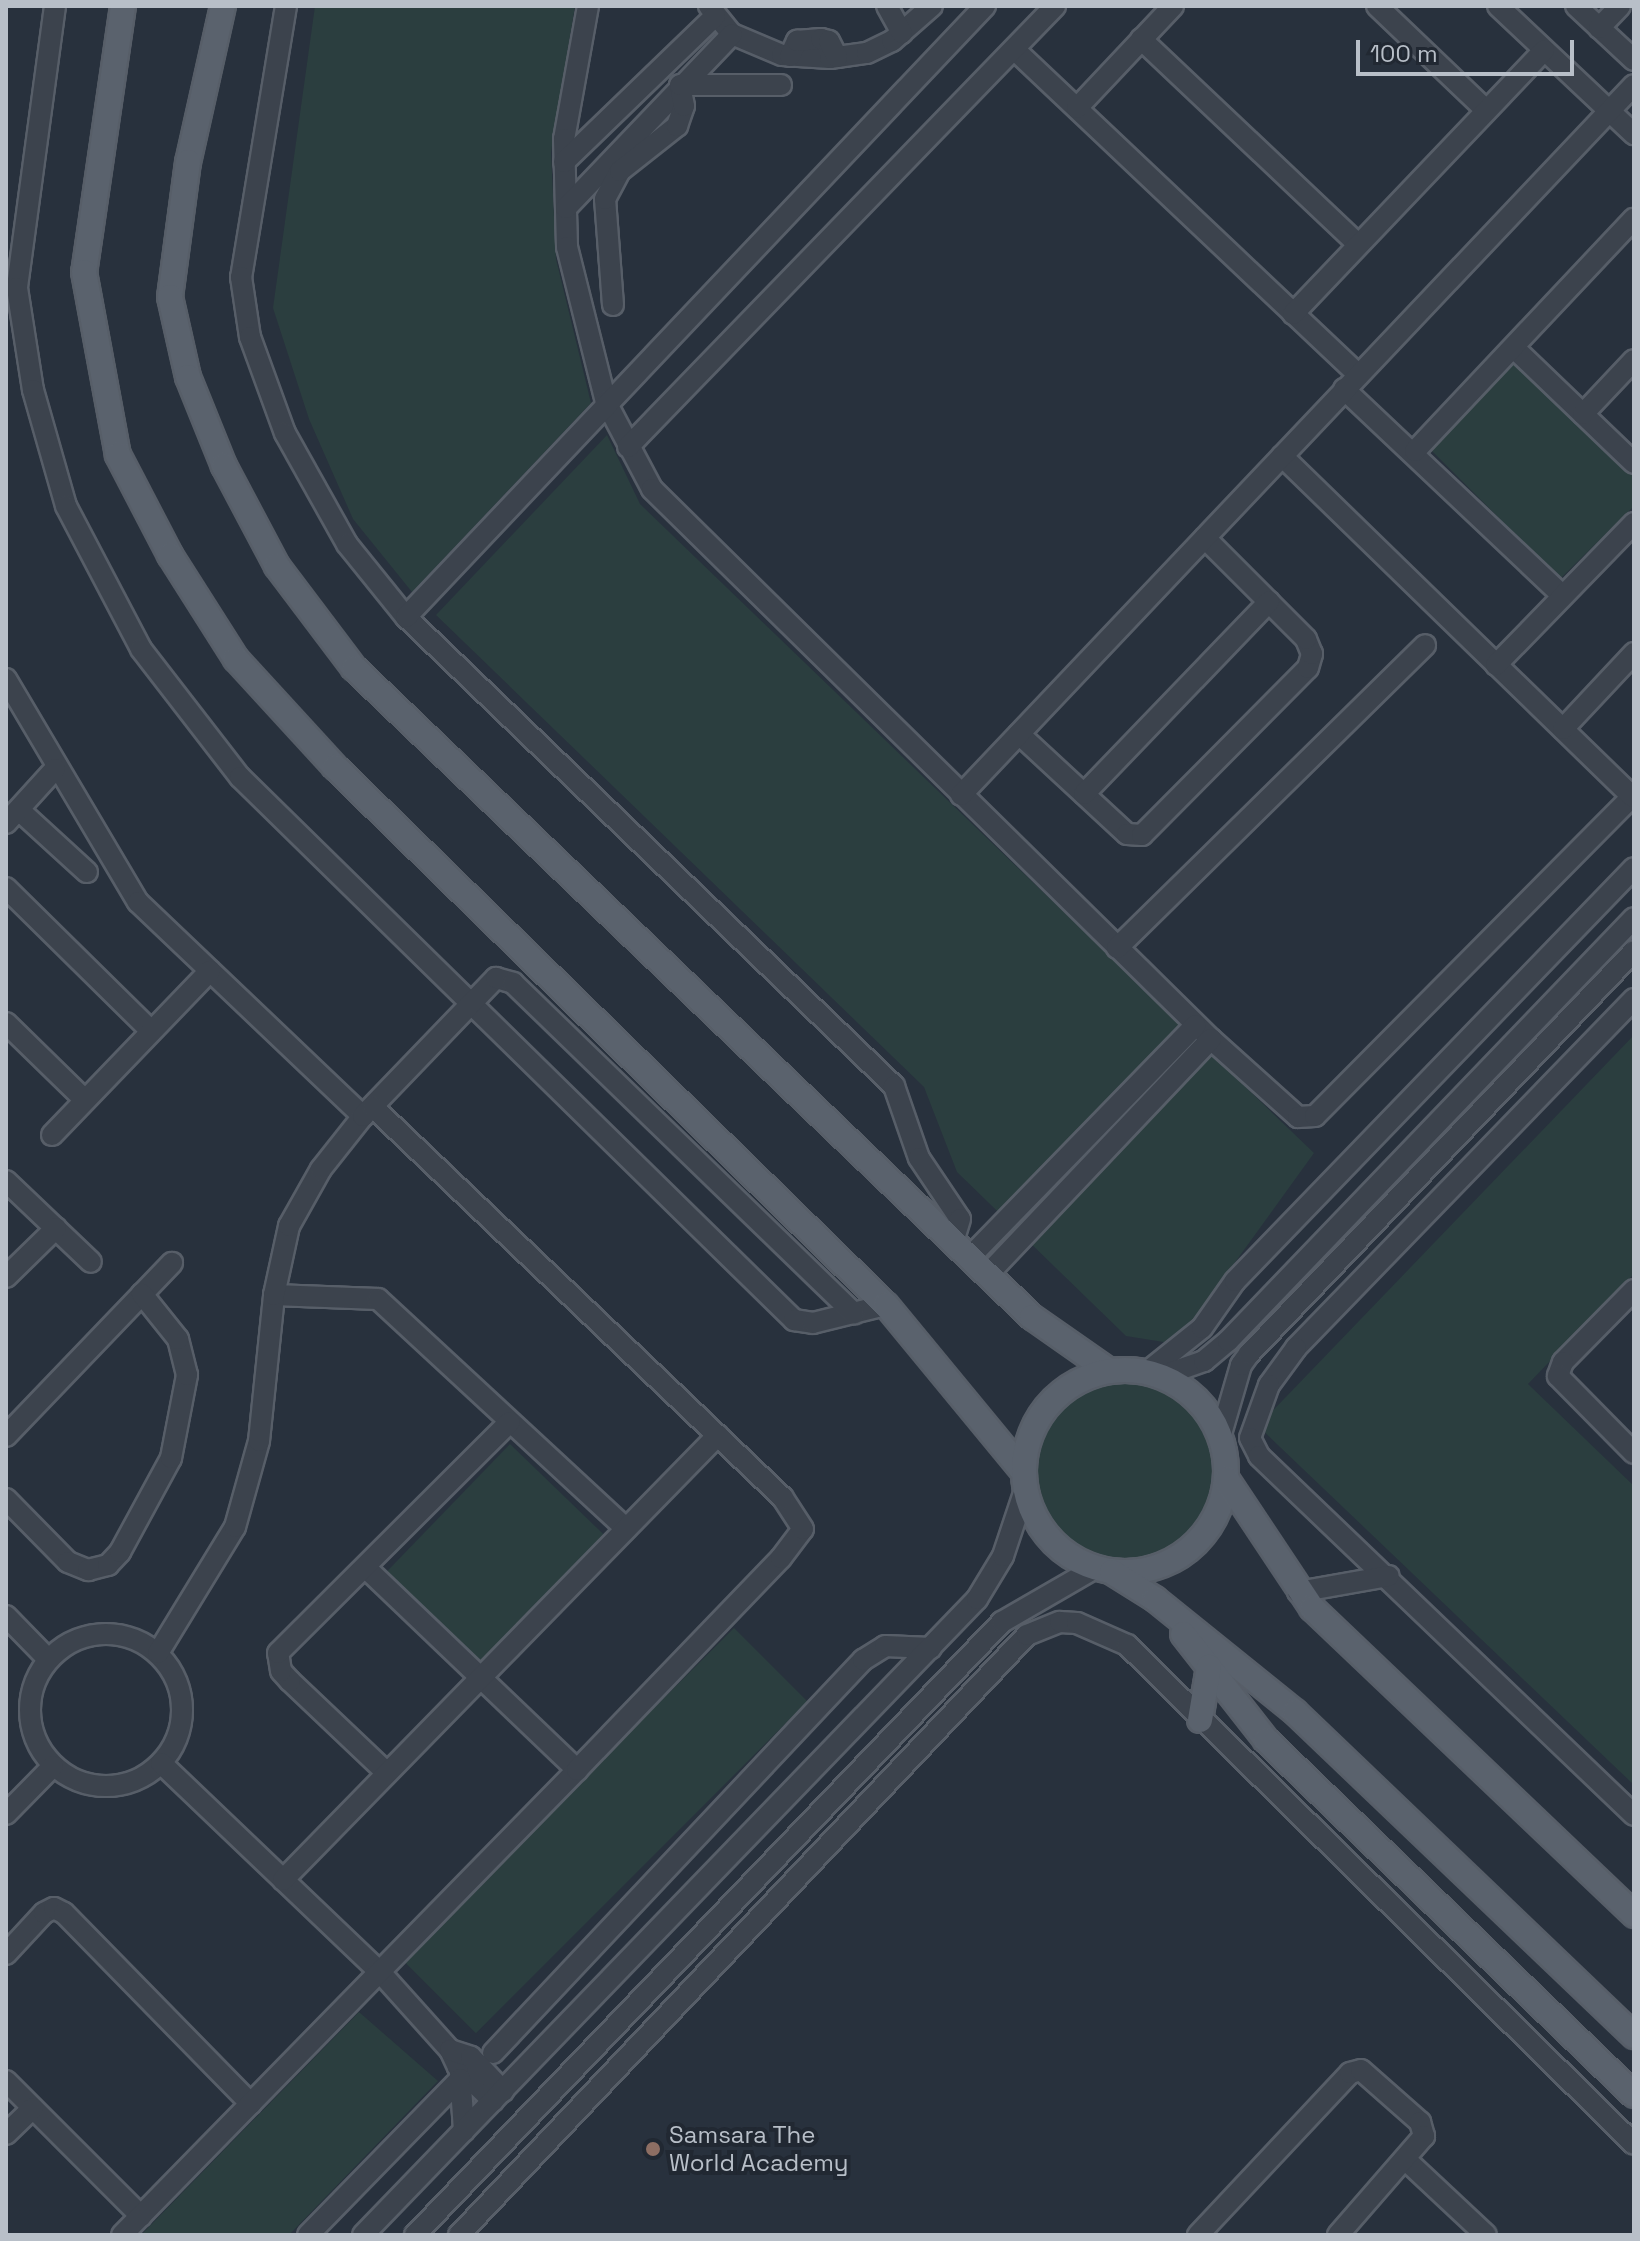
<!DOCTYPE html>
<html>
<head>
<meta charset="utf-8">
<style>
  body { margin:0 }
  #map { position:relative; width:1640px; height:2241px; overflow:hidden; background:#28313d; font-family:"Space Grotesk",sans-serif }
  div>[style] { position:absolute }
  .green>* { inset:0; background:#2b3e3f; transform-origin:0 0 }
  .round { border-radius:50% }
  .roads { filter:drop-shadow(2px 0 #575e68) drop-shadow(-2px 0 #575e68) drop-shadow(0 2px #575e68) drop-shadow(0 -2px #575e68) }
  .minor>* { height:20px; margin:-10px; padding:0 10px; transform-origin:10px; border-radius:10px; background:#3c434d }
  .minor>.ring { margin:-10px; padding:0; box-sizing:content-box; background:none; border:20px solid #3c434d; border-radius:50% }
  .major>* { height:24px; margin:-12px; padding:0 12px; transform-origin:12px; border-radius:12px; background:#5a626d }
  .major>.ring { margin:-12px; padding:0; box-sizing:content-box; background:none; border:24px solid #5a626d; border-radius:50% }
  .dots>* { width:22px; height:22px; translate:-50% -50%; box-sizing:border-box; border:4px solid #212832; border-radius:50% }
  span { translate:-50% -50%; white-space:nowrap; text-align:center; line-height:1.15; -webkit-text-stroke:8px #212832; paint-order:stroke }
  .poi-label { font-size:24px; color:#b8bfc8 }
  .left { translate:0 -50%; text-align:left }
  .frame { position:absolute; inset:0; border:8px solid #b8bfc8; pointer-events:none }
  .scale { position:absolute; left:1356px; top:40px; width:218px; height:36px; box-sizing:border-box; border:4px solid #b8bfc8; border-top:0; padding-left:10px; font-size:24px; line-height:28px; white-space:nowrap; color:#b8bfc8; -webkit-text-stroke:6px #212832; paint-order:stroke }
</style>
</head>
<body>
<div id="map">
  <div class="green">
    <div style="clip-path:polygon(315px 6px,575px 6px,551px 152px,556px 259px,591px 403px,412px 592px,353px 519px,309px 419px,273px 308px)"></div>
    <div style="clip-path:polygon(1515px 361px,1634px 474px,1634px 506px,1560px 579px,1430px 449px)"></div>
    <div style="clip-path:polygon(607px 435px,640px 504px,1314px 1153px,1176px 1344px,1126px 1336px,957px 1172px,924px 1087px,436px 615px)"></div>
    <div style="clip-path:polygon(1634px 1035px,1634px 1274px,1528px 1384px,1634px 1486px,1634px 1785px,1258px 1426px)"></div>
    <div class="round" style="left:1037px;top:1381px;width:178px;height:178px"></div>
    <div style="left:510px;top:1444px;width:130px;height:178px;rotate:44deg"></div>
    <div style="left:734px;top:1628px;width:104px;height:469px;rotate:45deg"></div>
    <div style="clip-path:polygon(359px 2012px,438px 2081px,289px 2235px,141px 2235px)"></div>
  </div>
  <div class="roads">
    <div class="minor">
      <div style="left:55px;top:6px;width:285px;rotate:97.7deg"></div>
      <div style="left:17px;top:288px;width:103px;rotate:81.1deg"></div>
      <div style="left:33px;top:390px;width:121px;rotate:74.1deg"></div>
      <div style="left:66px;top:506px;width:161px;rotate:62.3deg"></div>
      <div style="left:141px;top:649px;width:162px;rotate:52.3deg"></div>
      <div style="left:240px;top:777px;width:776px;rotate:44.43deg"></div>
      <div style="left:794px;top:1320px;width:19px;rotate:9deg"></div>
      <div style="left:813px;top:1323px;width:75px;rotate:-13.9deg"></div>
      <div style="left:286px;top:6px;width:275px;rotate:99.4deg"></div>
      <div style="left:241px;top:277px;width:61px;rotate:81.5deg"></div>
      <div style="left:250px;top:337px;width:102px;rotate:70deg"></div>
      <div style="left:285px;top:433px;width:127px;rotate:60.8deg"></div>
      <div style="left:347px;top:544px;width:94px;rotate:51.1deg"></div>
      <div style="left:406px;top:617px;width:677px;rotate:43.86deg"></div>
      <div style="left:894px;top:1086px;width:76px;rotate:70.9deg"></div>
      <div style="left:919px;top:1158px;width:73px;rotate:56.1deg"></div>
      <div style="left:960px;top:1219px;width:21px;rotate:107deg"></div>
      <div style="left:588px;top:6px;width:135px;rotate:100.2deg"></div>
      <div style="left:564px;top:139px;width:108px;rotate:88.4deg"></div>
      <div style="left:567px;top:247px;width:160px;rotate:75.9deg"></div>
      <div style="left:606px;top:402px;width:98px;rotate:62.1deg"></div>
      <div style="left:652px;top:489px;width:784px;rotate:44.54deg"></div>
      <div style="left:1211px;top:1039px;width:117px;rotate:41.9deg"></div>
      <div style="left:1298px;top:1117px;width:17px;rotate:-3deg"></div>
      <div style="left:1315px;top:1116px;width:453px;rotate:-45.2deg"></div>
      <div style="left:709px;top:6px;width:36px;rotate:51deg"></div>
      <div style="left:732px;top:34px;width:54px;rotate:22.8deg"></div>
      <div style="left:782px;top:55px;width:48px;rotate:3.6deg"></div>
      <div style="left:830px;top:58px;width:37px;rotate:-8deg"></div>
      <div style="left:867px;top:53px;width:28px;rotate:-26deg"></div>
      <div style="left:892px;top:41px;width:53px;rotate:-41.2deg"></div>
      <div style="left:887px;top:6px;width:31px;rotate:61deg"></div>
      <div style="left:1377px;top:6px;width:151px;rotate:43.7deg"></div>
      <div style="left:1498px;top:6px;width:187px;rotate:43.3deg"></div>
      <div style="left:1576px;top:6px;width:79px;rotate:43deg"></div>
      <div style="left:1599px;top:28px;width:30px;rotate:-46deg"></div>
      <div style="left:1141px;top:39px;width:299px;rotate:43.4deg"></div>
      <div style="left:1015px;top:50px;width:473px;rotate:43.4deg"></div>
      <div style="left:790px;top:56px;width:17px;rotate:-65deg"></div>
      <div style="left:797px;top:41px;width:24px;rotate:-5deg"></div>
      <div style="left:821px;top:39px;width:8px;rotate:14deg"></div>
      <div style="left:829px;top:41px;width:18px;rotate:63deg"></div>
      <div style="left:1077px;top:108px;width:140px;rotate:-46.7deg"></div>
      <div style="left:564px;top:162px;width:210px;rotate:-44deg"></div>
      <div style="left:566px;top:208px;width:240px;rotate:-46.3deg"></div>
      <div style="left:613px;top:305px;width:106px;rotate:-94.3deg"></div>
      <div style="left:605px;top:199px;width:32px;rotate:-62deg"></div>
      <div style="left:620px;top:171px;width:73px;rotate:-38.3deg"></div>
      <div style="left:677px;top:126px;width:21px;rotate:-71deg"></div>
      <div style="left:684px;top:106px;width:21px;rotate:-101deg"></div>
      <div style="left:680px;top:85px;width:101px"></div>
      <div style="left:1293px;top:314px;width:364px;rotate:-46.4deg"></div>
      <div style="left:1514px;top:348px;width:166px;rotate:43.8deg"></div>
      <div style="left:1344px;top:389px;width:300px;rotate:43.4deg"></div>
      <div style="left:1583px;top:414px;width:74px;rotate:-46.6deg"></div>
      <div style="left:628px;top:447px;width:614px;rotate:-45.92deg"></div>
      <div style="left:1415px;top:451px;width:319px;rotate:-46.7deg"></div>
      <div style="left:1282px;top:456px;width:488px;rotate:44.2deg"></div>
      <div style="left:406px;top:617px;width:842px;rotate:-46.54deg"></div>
      <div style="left:1496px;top:665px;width:198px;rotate:-45.8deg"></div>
      <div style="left:6px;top:679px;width:259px;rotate:59.4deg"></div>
      <div style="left:138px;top:902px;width:311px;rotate:43.6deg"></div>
      <div style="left:1563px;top:729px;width:104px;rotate:-46.9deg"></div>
      <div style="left:1019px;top:734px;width:147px;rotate:42.8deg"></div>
      <div style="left:1127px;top:834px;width:15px;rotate:4deg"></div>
      <div style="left:1142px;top:835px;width:235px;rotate:-45.2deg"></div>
      <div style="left:1308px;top:668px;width:15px;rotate:-74deg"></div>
      <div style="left:1312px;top:654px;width:16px;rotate:-112deg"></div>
      <div style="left:1306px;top:639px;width:143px;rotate:-135deg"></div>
      <div style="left:1084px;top:794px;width:267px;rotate:-46.1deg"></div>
      <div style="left:961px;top:795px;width:978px;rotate:-46.53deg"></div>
      <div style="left:19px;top:810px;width:92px;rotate:42.4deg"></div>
      <div style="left:6px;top:823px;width:73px;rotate:-47.8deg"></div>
      <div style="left:6px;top:888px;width:204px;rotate:44.6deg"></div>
      <div style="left:1117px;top:948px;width:432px;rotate:-44.5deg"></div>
      <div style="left:1634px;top:999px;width:486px;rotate:134.1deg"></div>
      <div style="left:1296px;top:1348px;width:46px;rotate:126.1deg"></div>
      <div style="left:1269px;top:1385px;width:56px;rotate:109.7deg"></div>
      <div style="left:1250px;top:1438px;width:20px;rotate:63deg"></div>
      <div style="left:1259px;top:1456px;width:519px;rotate:43.75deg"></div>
      <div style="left:6px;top:1023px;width:110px;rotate:44.3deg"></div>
      <div style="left:52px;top:1135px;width:228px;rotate:-46.1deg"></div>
      <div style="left:6px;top:1181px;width:117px;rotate:43.6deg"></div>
      <div style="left:971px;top:1256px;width:322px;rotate:-45.8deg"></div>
      <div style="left:988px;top:1274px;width:324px;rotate:-46.5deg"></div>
      <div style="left:6px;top:1277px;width:70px;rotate:-44.4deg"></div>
      <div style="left:1634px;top:1290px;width:101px;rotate:134.6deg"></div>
      <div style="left:1563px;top:1362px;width:15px;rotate:110deg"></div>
      <div style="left:1558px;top:1376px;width:108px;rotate:45.4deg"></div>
      <div style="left:274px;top:1295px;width:104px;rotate:2.2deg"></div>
      <div style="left:378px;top:1299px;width:338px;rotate:42.8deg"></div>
      <div style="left:1147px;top:1372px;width:70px;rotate:-38.7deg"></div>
      <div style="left:1202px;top:1328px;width:57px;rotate:-54.9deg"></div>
      <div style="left:1235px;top:1281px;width:574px;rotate:-45.99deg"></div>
      <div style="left:1161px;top:1376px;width:46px;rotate:-19.2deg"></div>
      <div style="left:1204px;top:1361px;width:31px;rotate:-40deg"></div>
      <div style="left:1228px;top:1341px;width:586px;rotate:-46.17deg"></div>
      <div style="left:1221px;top:1434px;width:72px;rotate:-73.8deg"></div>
      <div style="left:1241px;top:1365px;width:14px;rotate:-54deg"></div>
      <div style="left:1249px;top:1354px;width:557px;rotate:-46.31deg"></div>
      <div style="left:6px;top:1436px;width:240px;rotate:-46.2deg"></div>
      <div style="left:6px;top:1499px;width:88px;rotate:45.5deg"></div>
      <div style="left:68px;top:1562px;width:22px;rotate:22deg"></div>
      <div style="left:88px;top:1570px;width:21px;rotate:-14deg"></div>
      <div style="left:108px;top:1565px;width:18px;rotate:-47deg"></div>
      <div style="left:120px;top:1552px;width:107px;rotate:-61.5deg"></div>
      <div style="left:171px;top:1458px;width:85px;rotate:-79.1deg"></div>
      <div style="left:187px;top:1375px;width:37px;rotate:-104deg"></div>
      <div style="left:178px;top:1339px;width:58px;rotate:-128.7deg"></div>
      <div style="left:367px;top:1569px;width:291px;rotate:43.7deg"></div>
      <div style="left:1298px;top:1592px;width:92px;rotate:-10deg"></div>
      <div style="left:6px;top:1616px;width:60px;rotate:45.7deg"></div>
      <div class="ring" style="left:30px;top:1634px;width:132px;height:132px"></div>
      <div style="left:158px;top:1653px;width:148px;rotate:-58.6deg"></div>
      <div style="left:235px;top:1527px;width:89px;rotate:-74.4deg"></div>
      <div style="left:259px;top:1441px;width:147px;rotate:-84.1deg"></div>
      <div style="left:274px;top:1295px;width:71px;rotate:-77.7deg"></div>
      <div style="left:289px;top:1226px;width:65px;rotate:-60.7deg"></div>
      <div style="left:321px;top:1169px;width:68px;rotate:-51.6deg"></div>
      <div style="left:363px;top:1116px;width:192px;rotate:-46.1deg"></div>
      <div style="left:496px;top:978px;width:18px;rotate:16deg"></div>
      <div style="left:513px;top:983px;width:475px;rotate:44.1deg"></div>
      <div style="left:161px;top:1763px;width:303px;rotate:43.7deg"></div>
      <div style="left:380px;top:1972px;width:105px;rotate:48.1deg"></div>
      <div style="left:387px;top:1773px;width:134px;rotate:-136.5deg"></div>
      <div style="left:290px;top:1681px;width:13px;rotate:-132deg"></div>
      <div style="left:281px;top:1671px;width:18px;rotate:-99deg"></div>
      <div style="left:278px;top:1653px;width:327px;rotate:-44.9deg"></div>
      <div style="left:6px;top:1814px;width:67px;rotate:-45.6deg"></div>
      <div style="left:283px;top:1880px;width:622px;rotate:-45.65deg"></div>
      <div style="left:6px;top:1954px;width:56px;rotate:-47.2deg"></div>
      <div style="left:44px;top:1913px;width:11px;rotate:-27deg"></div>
      <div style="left:54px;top:1908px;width:11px;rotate:27deg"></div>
      <div style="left:64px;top:1913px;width:267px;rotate:45.6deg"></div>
      <div style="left:493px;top:2053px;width:540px;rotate:-46.73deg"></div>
      <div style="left:863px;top:1660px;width:26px;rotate:-32deg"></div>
      <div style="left:885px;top:1646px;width:46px;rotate:2.5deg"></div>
      <div style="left:460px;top:2072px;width:59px;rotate:86.1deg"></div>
      <div style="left:6px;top:2081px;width:191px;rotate:45deg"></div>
      <div style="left:493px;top:2101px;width:49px;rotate:-135.8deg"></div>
      <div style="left:458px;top:2067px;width:19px;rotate:-115deg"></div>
      <div style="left:450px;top:2050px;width:22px;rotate:18deg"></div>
      <div style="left:471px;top:2057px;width:47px;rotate:46.7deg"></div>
      <div style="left:6px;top:2134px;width:37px;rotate:-44deg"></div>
      <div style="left:1407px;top:2161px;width:108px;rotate:43.1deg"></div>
      <div style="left:122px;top:2235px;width:651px;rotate:-45.62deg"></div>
      <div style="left:577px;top:1770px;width:294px;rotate:-46.1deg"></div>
      <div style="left:781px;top:1558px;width:36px;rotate:-53deg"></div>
      <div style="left:803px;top:1529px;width:37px;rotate:-123deg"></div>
      <div style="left:783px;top:1498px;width:567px;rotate:-136.36deg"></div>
      <div style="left:308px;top:2235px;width:218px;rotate:-45.7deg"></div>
      <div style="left:363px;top:2235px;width:884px;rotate:-46.01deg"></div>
      <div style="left:977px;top:1599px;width:50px;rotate:-58.8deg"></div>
      <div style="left:1003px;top:1556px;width:70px;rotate:-71.6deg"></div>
      <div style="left:415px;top:2235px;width:849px;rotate:-46.24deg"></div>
      <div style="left:1002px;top:1622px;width:108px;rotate:-30.1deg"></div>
      <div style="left:459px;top:2235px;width:826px;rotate:-46.57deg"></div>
      <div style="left:1027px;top:1635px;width:35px;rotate:-22deg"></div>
      <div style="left:1060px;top:1622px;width:17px;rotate:3deg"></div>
      <div style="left:1077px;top:1623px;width:55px;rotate:23.7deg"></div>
      <div style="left:1127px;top:1645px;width:711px;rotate:44.54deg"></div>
      <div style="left:1198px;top:2235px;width:222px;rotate:-46.8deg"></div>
      <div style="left:1350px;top:2073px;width:11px;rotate:-15deg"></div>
      <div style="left:1361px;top:2070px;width:79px;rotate:41.4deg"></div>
      <div style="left:1420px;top:2122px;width:15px;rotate:74deg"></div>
      <div style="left:1424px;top:2136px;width:131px;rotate:131deg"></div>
    </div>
    <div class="major">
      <div style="left:123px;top:6px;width:269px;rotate:98.3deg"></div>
      <div style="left:84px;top:272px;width:186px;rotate:79.5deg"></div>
      <div style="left:118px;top:455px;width:113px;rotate:62.5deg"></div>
      <div style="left:170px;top:555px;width:123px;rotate:57.6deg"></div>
      <div style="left:236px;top:659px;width:147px;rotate:47.5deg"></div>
      <div style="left:335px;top:767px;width:770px;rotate:44.32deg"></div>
      <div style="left:886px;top:1305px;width:215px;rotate:50.5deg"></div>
      <div style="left:223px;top:6px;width:160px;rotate:102.6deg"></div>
      <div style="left:188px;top:162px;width:136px;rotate:97.6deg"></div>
      <div style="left:170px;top:297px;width:82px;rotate:77.3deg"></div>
      <div style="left:188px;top:377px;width:96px;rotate:68deg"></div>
      <div style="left:224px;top:466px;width:113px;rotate:62.1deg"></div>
      <div style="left:277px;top:566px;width:128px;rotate:53deg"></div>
      <div style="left:354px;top:668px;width:939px;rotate:43.75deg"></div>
      <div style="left:1032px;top:1317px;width:94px;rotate:35deg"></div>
      <div class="ring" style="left:1024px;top:1370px;width:178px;height:178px"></div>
      <div style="left:1227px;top:1480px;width:154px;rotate:56.4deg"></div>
      <div style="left:1312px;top:1608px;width:445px;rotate:43.6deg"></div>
      <div style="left:1112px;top:1572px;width:51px;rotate:32.1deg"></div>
      <div style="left:1155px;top:1599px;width:180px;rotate:38.9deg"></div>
      <div style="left:1295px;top:1712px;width:469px;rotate:43.7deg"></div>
      <div style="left:1183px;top:1634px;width:135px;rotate:51.9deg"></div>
      <div style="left:1266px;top:1740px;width:511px;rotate:43.97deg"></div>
      <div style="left:1200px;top:1720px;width:54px;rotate:-80.4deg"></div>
    </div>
  </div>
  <div class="dots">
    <div style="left:653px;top:2149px;background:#8d6e63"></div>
  </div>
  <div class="poi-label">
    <span class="left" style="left:669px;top:2149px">Samsara The<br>World Academy</span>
  </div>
  <div class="frame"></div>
  <div class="scale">100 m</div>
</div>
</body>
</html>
